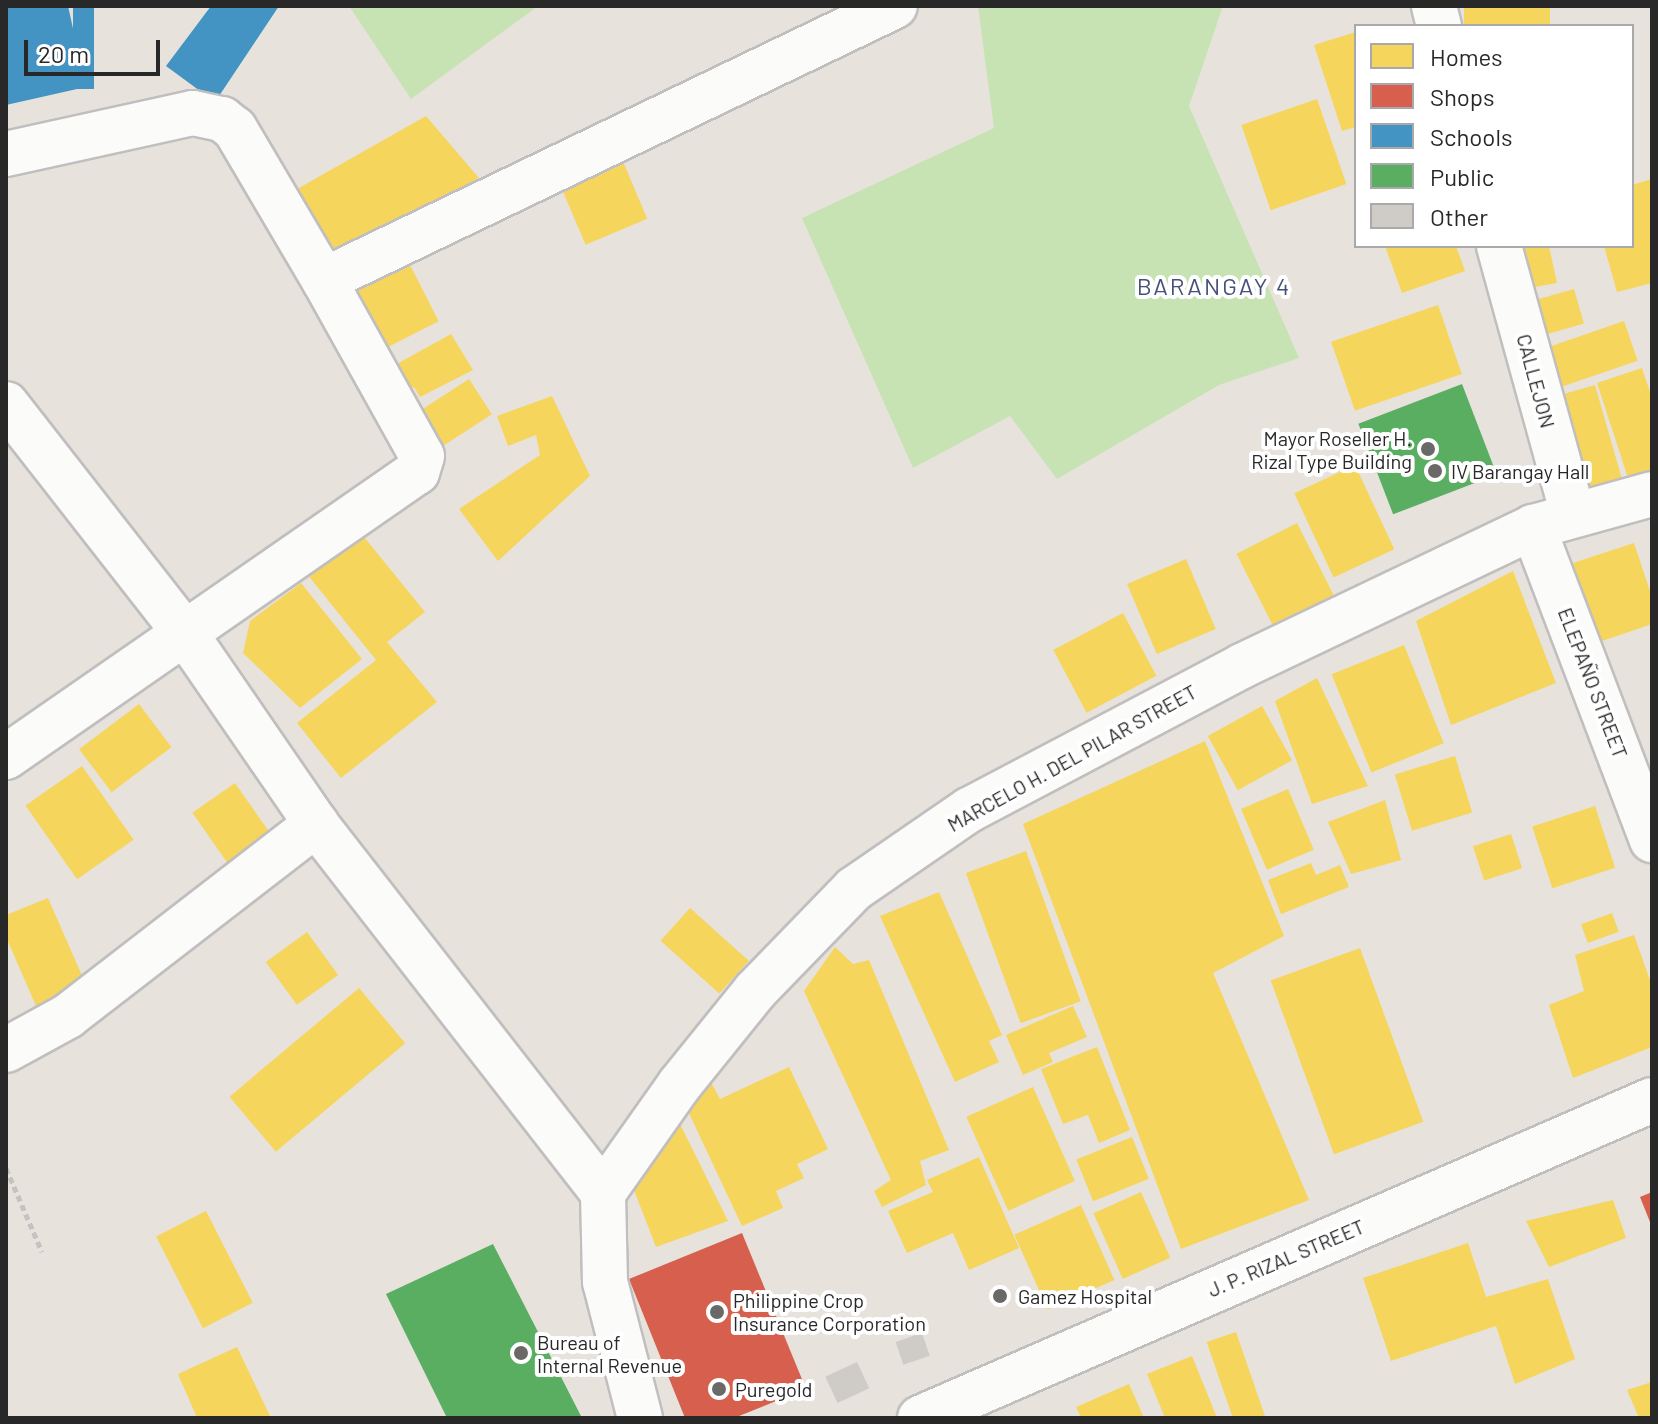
<!DOCTYPE html>
<html>
<head>
<meta charset="utf-8">
<style>
  body { margin:0 }
  #map { position:relative; width:1658px; height:1424px; overflow:hidden; background:#e7e2dc; font-family:Barlow,sans-serif }
  div>[style] { position:absolute }
  .green>* { inset:0; background:#c7e3b4 }
  .homes>* { inset:0; background:#f6d55c; transform-origin:0 0 }
  .shops>* { inset:0; background:#d6604d }
  .schools>* { inset:0; background:#4393c3; transform-origin:0 0 }
  .public>* { inset:0; background:#5aae61; transform-origin:0 0 }
  .building>* { inset:0; background:#cfccc8; transform-origin:0 0 }
  .path>* { height:5px; margin-top:-2.5px; transform-origin:0; background:repeating-linear-gradient(90deg,#c4c3c2 0 6px,transparent 0 10px) }
  .roads { filter:drop-shadow(2px 0 #c0bebe) drop-shadow(-2px 0 #c0bebe) drop-shadow(0 2px #c0bebe) drop-shadow(0 -2px #c0bebe) }
  .minor>* { height:44px; margin:-22px; padding:0 22px; transform-origin:22px; border-radius:22px; background:#fbfbfa }
  .secondary>* { height:44px; margin:-22px; padding:0 22px; transform-origin:22px; border-radius:22px; background:#fbfbfa }
  .dots>* { width:22px; height:22px; translate:-50% -50%; box-sizing:border-box; border:4px solid #fff; border-radius:50% }
  span { translate:-50% -50%; white-space:nowrap; text-align:center; line-height:1.15; -webkit-text-stroke:8px #fff; paint-order:stroke }
  .street-label { font-size:20px; color:#282828 }
  .poi-label { font-size:20px; color:#282828 }
  .right { translate:-100% -50%; text-align:right }
  .left { translate:0 -50%; text-align:left }
  .quarter-label { font-size:24px; color:#475079; letter-spacing:2px }
  .frame { position:absolute; inset:0; border:8px solid #282828; pointer-events:none }
  .legend { position:absolute; left:1354px; top:24px; width:280px; height:224px; box-sizing:border-box; background:#fff; border:2px solid #a9a9a9; margin:0; padding:10px 14px; list-style:none; font-size:24px; color:#282828 }
  .legend li { display:flex; align-items:center; gap:16px; height:40px }
  .legend b { width:40px; border:2px solid #a9a9a9 }
  .scale { position:absolute; left:24px; top:40px; width:136px; height:36px; box-sizing:border-box; border:4px solid #282828; border-top:0; padding-left:10px; font-size:24px; line-height:28px; white-space:nowrap; color:#282828; -webkit-text-stroke:6px #fff; paint-order:stroke }
</style>
</head>
<body>
<div id="map">
  <div class="green">
    <div style="clip-path:polygon(349px 6px,538px 6px,411px 99px)"></div>
    <div style="clip-path:polygon(978px 6px,1223px 6px,1189px 106px,1299px 358px,1219px 385px,1057px 479px,1010px 416px,913px 468px,802px 218px,994px 128px)"></div>
  </div>
  <div class="homes">
    <div style="left:1464px;top:6px;width:86px;height:21px"></div>
    <div style="clip-path:polygon(1356px 32px,1356px 127px,1342px 131px,1314px 45px)"></div>
    <div style="left:1317px;top:99px;width:90px;height:80px;rotate:71deg"></div>
    <div style="clip-path:polygon(426px 116px,479px 178px,324px 261px,290px 193px)"></div>
    <div style="left:616px;top:145px;width:80px;height:67px;rotate:67deg"></div>
    <div style="clip-path:polygon(1652px 179px,1652px 283px,1617px 292px,1604px 246px,1632px 246px,1632px 185px)"></div>
    <div style="clip-path:polygon(1385px 246px,1456px 246px,1465px 271px,1402px 293px)"></div>
    <div style="clip-path:polygon(1522px 246px,1549px 246px,1557px 283px,1519px 290px,1511px 249px)"></div>
    <div style="left:406px;top:257px;width:72px;height:80px;rotate:63deg"></div>
    <div style="left:1574px;top:289px;width:36px;height:52px;rotate:74deg"></div>
    <div style="left:1438px;top:305px;width:73px;height:113px;rotate:71deg"></div>
    <div style="left:1624px;top:321px;width:42px;height:88px;rotate:71deg"></div>
    <div style="clip-path:polygon(451px 334px,473px 370px,420px 397px,414px 387px,400px 396px,386px 370px)"></div>
    <div style="clip-path:polygon(1642px 368px,1652px 398px,1652px 473px,1629px 481px,1597px 383px)"></div>
    <div style="left:469px;top:379px;width:42px;height:73px;rotate:57deg"></div>
    <div style="left:1595px;top:385px;width:104px;height:43px;rotate:74deg"></div>
    <div style="clip-path:polygon(552px 396px,590px 476px,498px 561px,459px 509px,540px 455px,536px 435px,508px 446px,497px 416px)"></div>
    <div style="left:1355px;top:465px;width:93px;height:67px;rotate:65deg"></div>
    <div style="left:1297px;top:523px;width:81px;height:68px;rotate:63deg"></div>
    <div style="clip-path:polygon(360px 532px,425px 612px,387px 642px,437px 702px,341px 778px,297px 723px,376px 660px,307px 574px)"></div>
    <div style="clip-path:polygon(1634px 543px,1652px 597px,1652px 624px,1599px 642px,1573px 563px)"></div>
    <div style="left:1186px;top:559px;width:76px;height:64px;rotate:67deg"></div>
    <div style="clip-path:polygon(1513px 571px,1556px 683px,1451px 725px,1416px 621px)"></div>
    <div style="clip-path:polygon(301px 583px,362px 659px,300px 708px,243px 653px,250px 621px)"></div>
    <div style="left:1123px;top:613px;width:71px;height:79px;rotate:62deg"></div>
    <div style="left:1404px;top:645px;width:106px;height:78px;rotate:68deg"></div>
    <div style="clip-path:polygon(1317px 678px,1368px 786px,1312px 804px,1275px 701px)"></div>
    <div style="left:139px;top:704px;width:54px;height:75px;rotate:53deg"></div>
    <div style="left:1262px;top:706px;width:62px;height:62px;rotate:61deg"></div>
    <div style="clip-path:polygon(1205px 741px,1284px 936px,1213px 973px,1309px 1200px,1181px 1249px,1023px 824px)"></div>
    <div style="left:1455px;top:756px;width:59px;height:63px;rotate:73deg"></div>
    <div style="left:82px;top:766px;width:90px;height:69px;rotate:55deg"></div>
    <div style="left:235px;top:783px;width:63px;height:52px;rotate:55deg"></div>
    <div style="left:1288px;top:789px;width:66px;height:51px;rotate:67deg"></div>
    <div style="clip-path:polygon(1385px 800px,1401px 860px,1351px 874px,1328px 822px)"></div>
    <div style="left:1595px;top:806px;width:65px;height:66px;rotate:72deg"></div>
    <div style="left:1511px;top:834px;width:36px;height:40px;rotate:72deg"></div>
    <div style="left:1026px;top:851px;width:160px;height:64px;rotate:70deg"></div>
    <div style="clip-path:polygon(1311px 863px,1316px 875px,1340px 865px,1349px 887px,1281px 914px,1268px 880px)"></div>
    <div style="clip-path:polygon(939px 892px,1002px 1035px,989px 1041px,999px 1062px,955px 1082px,880px 916px)"></div>
    <div style="clip-path:polygon(48px 898px,90px 994px,40px 1015px,6px 937px,6px 915px)"></div>
    <div style="left:690px;top:908px;width:79px;height:44px;rotate:42deg"></div>
    <div style="left:1612px;top:913px;width:20px;height:33px;rotate:70deg"></div>
    <div style="left:307px;top:932px;width:53px;height:51px;rotate:54deg"></div>
    <div style="clip-path:polygon(1634px 935px,1652px 986px,1652px 1047px,1573px 1078px,1549px 1005px,1584px 991px,1575px 955px)"></div>
    <div style="clip-path:polygon(835px 947px,853px 964px,869px 960px,949px 1150px,920px 1161px,926px 1185px,882px 1207px,874px 1191px,891px 1180px,804px 991px)"></div>
    <div style="left:1360px;top:948px;width:185px;height:95px;rotate:70deg"></div>
    <div style="left:359px;top:988px;width:72px;height:169px;rotate:50deg"></div>
    <div style="clip-path:polygon(1073px 1006px,1087px 1037px,1049px 1053px,1053px 1062px,1023px 1075px,1006px 1035px)"></div>
    <div style="clip-path:polygon(1097px 1047px,1130px 1130px,1099px 1143px,1088px 1115px,1063px 1124px,1041px 1069px)"></div>
    <div style="clip-path:polygon(789px 1067px,828px 1149px,797px 1164px,804px 1178px,776px 1191px,783px 1208px,742px 1226px,687px 1109px,711px 1082px,720px 1099px)"></div>
    <div style="left:1033px;top:1087px;width:103px;height:73px;rotate:66deg"></div>
    <div style="clip-path:polygon(678px 1120px,728px 1221px,656px 1247px,632px 1185px)"></div>
    <div style="left:1132px;top:1137px;width:45px;height:60px;rotate:68deg"></div>
    <div style="clip-path:polygon(979px 1157px,1019px 1248px,969px 1270px,953px 1233px,907px 1253px,888px 1211px,933px 1192px,927px 1180px)"></div>
    <div style="left:1141px;top:1192px;width:72px;height:52px;rotate:66deg"></div>
    <div style="clip-path:polygon(1613px 1200px,1626px 1238px,1549px 1267px,1526px 1221px)"></div>
    <div style="left:1081px;top:1205px;width:82px;height:73px;rotate:66deg"></div>
    <div style="left:206px;top:1211px;width:103px;height:56px;rotate:63deg"></div>
    <div style="clip-path:polygon(1468px 1243px,1486px 1297px,1548px 1279px,1575px 1359px,1515px 1384px,1496px 1326px,1391px 1361px,1363px 1278px)"></div>
    <div style="left:1236px;top:1332px;width:91px;height:31px;rotate:71deg"></div>
    <div style="clip-path:polygon(237px 1347px,271px 1418px,197px 1418px,178px 1374px)"></div>
    <div style="clip-path:polygon(1192px 1356px,1217px 1418px,1165px 1418px,1147px 1374px)"></div>
    <div style="clip-path:polygon(1652px 1382px,1652px 1418px,1639px 1418px,1627px 1390px)"></div>
    <div style="clip-path:polygon(1129px 1384px,1144px 1418px,1081px 1418px,1076px 1407px)"></div>
  </div>
  <div class="shops">
    <div style="clip-path:polygon(1652px 1192px,1652px 1227px,1640px 1197px)"></div>
    <div style="clip-path:polygon(742px 1233px,806px 1389px,734px 1418px,685px 1418px,629px 1279px)"></div>
  </div>
  <div class="schools">
    <div style="clip-path:polygon(6px 6px,68px 6px,86px 87px,6px 105px)"></div>
    <div style="left:73px;top:6px;width:21px;height:83px"></div>
    <div style="clip-path:polygon(211px 6px,279px 6px,215px 102px,166px 66px)"></div>
  </div>
  <div class="public">
    <div style="left:1462px;top:384px;width:97px;height:111px;rotate:69deg"></div>
    <div style="clip-path:polygon(493px 1244px,582px 1418px,447px 1418px,386px 1294px)"></div>
  </div>
  <div class="building">
    <div style="left:922px;top:1333px;width:24px;height:28px;rotate:71deg"></div>
    <div style="left:857px;top:1362px;width:29px;height:35px;rotate:65deg"></div>
  </div>
  <div class="path">
    <div style="left:6px;top:1168px;width:91px;rotate:66.8deg"></div>
  </div>
  <div class="roads">
    <div class="minor">
      <div style="left:1434px;top:6px;width:21px;rotate:76deg"></div>
      <div style="left:6px;top:154px;width:191px;rotate:-12.4deg"></div>
      <div style="left:193px;top:113px;width:30px;rotate:12deg"></div>
      <div style="left:222px;top:119px;width:16px;rotate:38deg"></div>
      <div style="left:235px;top:129px;width:175px;rotate:59.5deg"></div>
      <div style="left:324px;top:280px;width:201px;rotate:60.9deg"></div>
      <div style="left:422px;top:456px;width:17px;rotate:107deg"></div>
      <div style="left:417px;top:472px;width:500px;rotate:145.26deg"></div>
      <div style="left:1499px;top:246px;width:279px;rotate:74.6deg"></div>
      <div style="left:324px;top:280px;width:633px;rotate:-25.63deg"></div>
      <div style="left:6px;top:404px;width:294px;rotate:52deg"></div>
      <div style="left:187px;top:636px;width:228px;rotate:55.5deg"></div>
      <div style="left:316px;top:824px;width:467px;rotate:52.1deg"></div>
      <div style="left:1533px;top:527px;width:335px;rotate:69.2deg"></div>
      <div style="left:6px;top:1050px;width:71px;rotate:-28.7deg"></div>
      <div style="left:68px;top:1016px;width:314px;rotate:-37.7deg"></div>
      <div style="left:640px;top:1418px;width:140px;rotate:-104.4deg"></div>
      <div style="left:605px;top:1282px;width:89px;rotate:-91.3deg"></div>
      <div style="left:603px;top:1193px;width:133px;rotate:-54.8deg"></div>
      <div style="left:680px;top:1084px;width:119px;rotate:-51.1deg"></div>
      <div style="left:755px;top:991px;width:142px;rotate:-45.9deg"></div>
      <div style="left:854px;top:889px;width:140px;rotate:-34.5deg"></div>
      <div style="left:969px;top:810px;width:309px;rotate:-27.8deg"></div>
      <div style="left:1242px;top:666px;width:322px;rotate:-25.5deg"></div>
      <div style="left:1533px;top:527px;width:123px;rotate:-15.5deg"></div>
    </div>
    <div class="secondary">
      <div style="left:920px;top:1418px;width:798px;rotate:-23.48deg"></div>
    </div>
  </div>
  <div class="dots">
    <div style="left:1428px;top:449px;background:#6b6967"></div>
    <div style="left:1435px;top:471px;background:#6b6967"></div>
    <div style="left:1000px;top:1296px;background:#6b6967"></div>
    <div style="left:717px;top:1312px;background:#6b6967"></div>
    <div style="left:521px;top:1353px;background:#6b6967"></div>
    <div style="left:719px;top:1389px;background:#6b6967"></div>
  </div>
  <div class="street-label">
    <span style="left:1536px;top:381px;rotate:75deg">CALLEJON</span>
    <span style="left:1593px;top:683px;rotate:69deg">ELEPAÑO STREET</span>
    <span style="left:1072px;top:758px;rotate:-29deg">MARCELO H. DEL PILAR STREET</span>
    <span style="left:1286px;top:1258px;rotate:-23deg">J. P. RIZAL STREET</span>
  </div>
  <div class="poi-label">
    <span class="right" style="left:1412px;top:450px">Mayor Roseller H.<br>Rizal Type Building</span>
    <span class="left" style="left:1451px;top:471px">IV Barangay Hall</span>
    <span class="left" style="left:1018px;top:1296px">Gamez Hospital</span>
    <span class="left" style="left:733px;top:1312px">Philippine Crop<br>Insurance Corporation</span>
    <span class="left" style="left:537px;top:1354px">Bureau of<br>Internal Revenue</span>
    <span class="left" style="left:735px;top:1389px">Puregold</span>
  </div>
  <div class="quarter-label">
    <span style="left:1214px;top:286px">BARANGAY 4</span>
  </div>
  <div class="frame"></div>
  <ul class="legend">
  <li><b style="height:22px;background:#f6d55c"></b>Homes</li>
  <li><b style="height:22px;background:#d6604d"></b>Shops</li>
  <li><b style="height:22px;background:#4393c3"></b>Schools</li>
  <li><b style="height:22px;background:#5aae61"></b>Public</li>
  <li><b style="height:22px;background:#cfccc8"></b>Other</li>
  </ul>
  <div class="scale">20 m</div>
</div>
</body>
</html>
